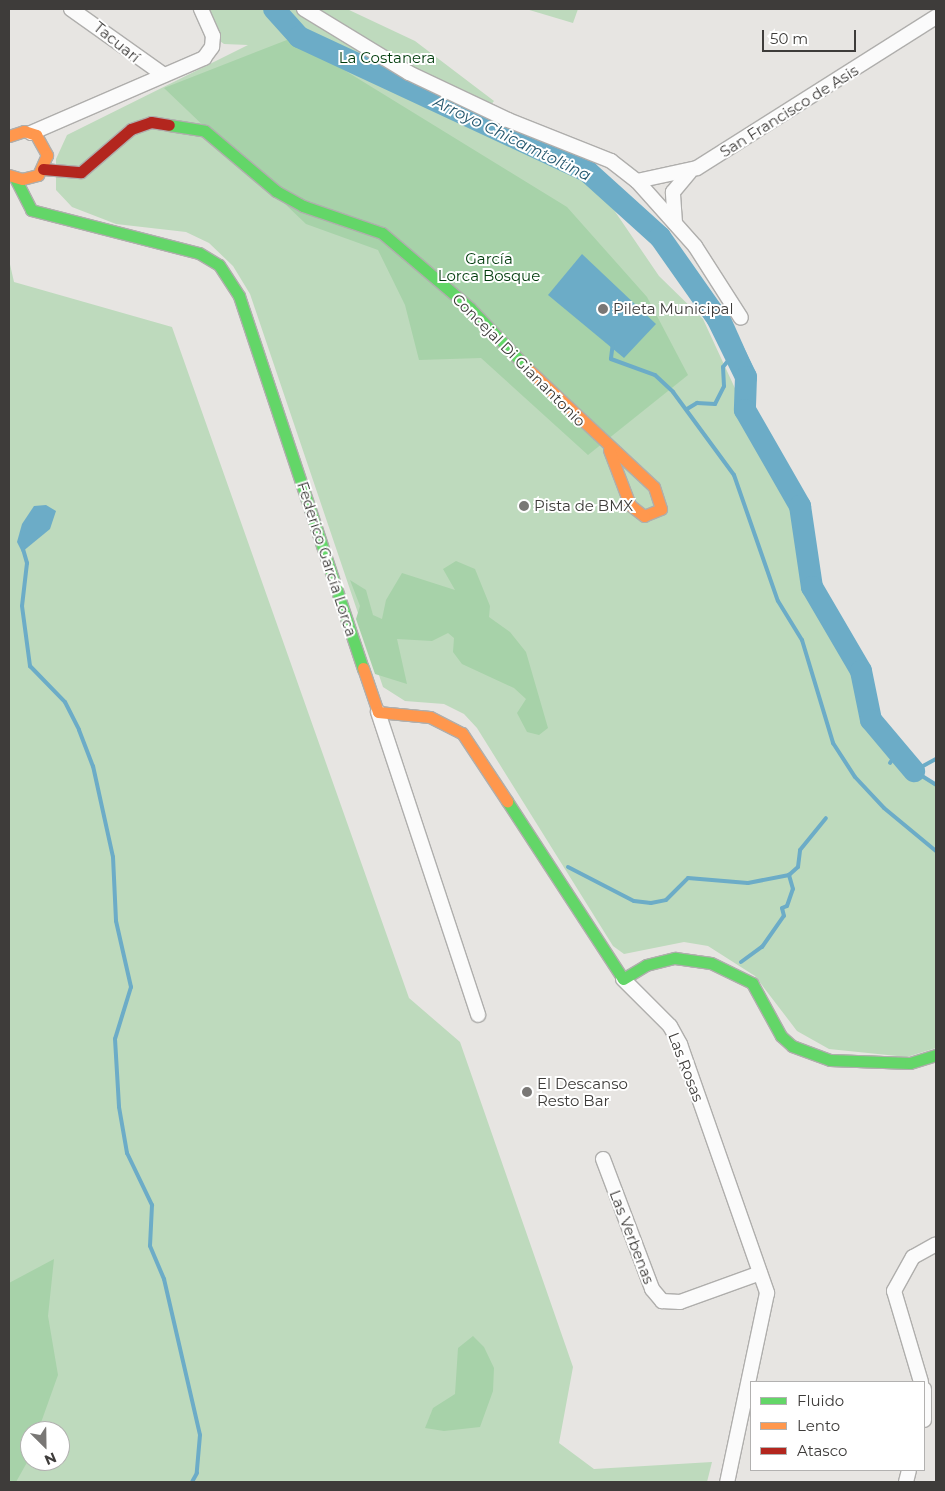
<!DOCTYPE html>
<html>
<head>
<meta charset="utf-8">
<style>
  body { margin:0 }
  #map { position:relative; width:945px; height:1491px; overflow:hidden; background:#e7e5e2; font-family:Montserrat,sans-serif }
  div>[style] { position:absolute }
  .green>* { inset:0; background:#bedabd }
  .forest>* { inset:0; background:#a7d2a9 }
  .water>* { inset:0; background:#6cacc7 }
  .stream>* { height:4px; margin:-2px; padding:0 2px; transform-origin:2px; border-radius:2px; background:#6cacc7 }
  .river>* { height:22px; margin:-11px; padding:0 11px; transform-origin:11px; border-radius:11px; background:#6cacc7 }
  .roads { filter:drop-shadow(1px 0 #afaeac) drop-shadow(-1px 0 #afaeac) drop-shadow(0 1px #afaeac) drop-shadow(0 -1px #afaeac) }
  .street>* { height:14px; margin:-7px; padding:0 7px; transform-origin:7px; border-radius:7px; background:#fbfbfb }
  .fast>* { height:11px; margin:-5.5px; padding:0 5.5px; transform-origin:5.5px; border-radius:5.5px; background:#63d668 }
  .slow>* { height:11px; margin:-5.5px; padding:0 5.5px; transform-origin:5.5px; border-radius:5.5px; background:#ff974d }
  .jam>* { height:11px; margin:-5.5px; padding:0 5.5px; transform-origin:5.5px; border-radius:5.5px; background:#b3261e }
  .dots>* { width:14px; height:14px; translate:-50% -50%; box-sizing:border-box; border:2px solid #fff; border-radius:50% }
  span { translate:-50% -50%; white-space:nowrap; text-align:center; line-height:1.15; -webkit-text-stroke:4px #fff; paint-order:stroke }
  .street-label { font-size:15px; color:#3e3c3a }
  .park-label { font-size:15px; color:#003b0c }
  .poi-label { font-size:15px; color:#3e3c3a }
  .left { translate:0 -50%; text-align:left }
  .water-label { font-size:16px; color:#25566c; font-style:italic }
  .frame { position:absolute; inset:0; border:10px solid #3e3c3a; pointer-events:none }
  .legend { position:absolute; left:750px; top:1381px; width:175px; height:90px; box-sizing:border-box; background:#fff; border:1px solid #b2b1b0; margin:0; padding:6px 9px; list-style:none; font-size:15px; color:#3e3c3a }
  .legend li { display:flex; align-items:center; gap:10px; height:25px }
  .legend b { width:25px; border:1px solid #b2b1b0 }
  .north { position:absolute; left:20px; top:1421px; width:50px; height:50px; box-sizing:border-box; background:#fff; border:1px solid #b2b1b0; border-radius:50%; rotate:157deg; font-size:14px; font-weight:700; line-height:20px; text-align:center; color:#3e3c3a }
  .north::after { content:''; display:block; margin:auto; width:18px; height:22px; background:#797775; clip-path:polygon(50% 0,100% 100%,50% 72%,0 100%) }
  .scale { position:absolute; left:762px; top:30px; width:94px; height:22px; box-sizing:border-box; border:2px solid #3e3c3a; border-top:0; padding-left:6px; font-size:15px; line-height:18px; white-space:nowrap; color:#3e3c3a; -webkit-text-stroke:4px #fff; paint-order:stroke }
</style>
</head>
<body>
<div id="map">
  <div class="green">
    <div style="clip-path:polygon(201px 9px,347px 9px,415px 41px,494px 101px,479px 120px,451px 116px,588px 172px,659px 276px,703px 319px,745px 410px,800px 506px,812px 587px,861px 671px,871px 720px,918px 775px,936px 785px,936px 1048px,907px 1057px,829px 1049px,797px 1031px,755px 976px,708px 946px,684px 942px,624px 954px,613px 946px,477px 728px,464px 714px,444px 704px,405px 701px,383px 687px,250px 294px,233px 266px,209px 243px,186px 232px,116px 224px,72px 207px,56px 190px,56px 159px,67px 135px,248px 45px,224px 44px,213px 36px)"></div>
    <div style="clip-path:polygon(526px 9px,578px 9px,573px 23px)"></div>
    <div style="clip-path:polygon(evenodd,9px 260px,14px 282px,172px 327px,409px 998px,460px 1042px,573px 1367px,559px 1443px,594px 1469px,712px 1462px,707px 1482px,9px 1482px,9px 260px,30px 1431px,60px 1431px,60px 1461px,30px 1461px,30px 1431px)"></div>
  </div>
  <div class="forest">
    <div style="clip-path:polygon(292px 38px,567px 207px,647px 297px,688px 375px,588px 455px,481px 358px,419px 360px,405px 305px,378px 250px,306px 224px,164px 88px)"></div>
    <div style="clip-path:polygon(456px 561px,475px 569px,490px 606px,489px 617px,510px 632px,526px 652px,548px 728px,539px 735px,527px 732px,517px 713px,526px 699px,514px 688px,462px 664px,453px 652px,454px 638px,448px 633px,432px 641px,397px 639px,407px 684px,375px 674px,356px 619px,360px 606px,350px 580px,366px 590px,373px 615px,382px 619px,386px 600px,402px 573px,455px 590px,443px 569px)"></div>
    <div style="clip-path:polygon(54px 1259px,48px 1316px,58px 1375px,38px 1431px,30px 1431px,30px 1457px,16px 1482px,9px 1482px,9px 1283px)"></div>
    <div style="clip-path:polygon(473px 1336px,484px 1347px,494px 1368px,493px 1391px,480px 1427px,444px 1431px,425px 1428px,433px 1408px,455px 1394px,458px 1348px)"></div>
  </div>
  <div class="water">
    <div style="clip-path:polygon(582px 254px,656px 324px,624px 358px,548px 295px)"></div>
    <div style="clip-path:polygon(728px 311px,756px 374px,738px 379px,709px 321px)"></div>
    <div style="clip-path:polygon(46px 505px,56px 511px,50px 529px,22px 552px,17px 542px,22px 524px,34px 506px)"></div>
  </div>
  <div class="stream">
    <div style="left:613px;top:342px;width:17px;rotate:97deg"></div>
    <div style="left:611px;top:359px;width:47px;rotate:20deg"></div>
    <div style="left:655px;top:375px;width:25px;rotate:43deg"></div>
    <div style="left:673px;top:392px;width:103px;rotate:53.7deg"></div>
    <div style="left:734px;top:475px;width:133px;rotate:70.8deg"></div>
    <div style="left:778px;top:601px;width:46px;rotate:58.4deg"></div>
    <div style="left:802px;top:640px;width:108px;rotate:73.2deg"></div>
    <div style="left:833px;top:743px;width:40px;rotate:57.1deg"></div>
    <div style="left:855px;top:777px;width:42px;rotate:46.9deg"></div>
    <div style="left:884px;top:808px;width:67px;rotate:39.6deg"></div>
    <div style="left:687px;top:409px;width:12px;rotate:-31deg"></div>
    <div style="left:697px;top:403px;width:18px;rotate:3deg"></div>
    <div style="left:715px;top:404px;width:20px;rotate:-63deg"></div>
    <div style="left:724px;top:386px;width:19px;rotate:-93deg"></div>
    <div style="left:723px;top:367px;width:14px;rotate:-51deg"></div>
    <div style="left:23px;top:549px;width:15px;rotate:74deg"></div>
    <div style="left:27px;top:563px;width:43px;rotate:96.6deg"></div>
    <div style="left:22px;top:606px;width:61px;rotate:82.4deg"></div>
    <div style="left:30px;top:666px;width:50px;rotate:45.8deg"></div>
    <div style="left:65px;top:702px;width:31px;rotate:63deg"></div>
    <div style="left:79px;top:730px;width:39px;rotate:69deg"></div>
    <div style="left:93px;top:766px;width:93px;rotate:77.6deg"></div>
    <div style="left:113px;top:857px;width:64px;rotate:87.3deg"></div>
    <div style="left:116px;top:921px;width:68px;rotate:77.2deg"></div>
    <div style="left:131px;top:987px;width:54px;rotate:107.1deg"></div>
    <div style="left:115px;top:1039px;width:68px;rotate:86.6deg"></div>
    <div style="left:119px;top:1107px;width:47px;rotate:80.1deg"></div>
    <div style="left:127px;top:1153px;width:58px;rotate:64.3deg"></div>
    <div style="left:152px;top:1205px;width:41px;rotate:92.8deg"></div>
    <div style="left:150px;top:1246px;width:36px;rotate:67deg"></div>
    <div style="left:164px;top:1279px;width:160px;rotate:77deg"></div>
    <div style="left:200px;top:1435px;width:38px;rotate:95deg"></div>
    <div style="left:197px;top:1473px;width:10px;rotate:119deg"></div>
    <div style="left:889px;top:746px;width:12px;rotate:66deg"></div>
    <div style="left:894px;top:757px;width:7px;rotate:124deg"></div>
    <div style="left:914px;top:771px;width:26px;rotate:32deg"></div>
    <div style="left:914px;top:771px;width:25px;rotate:-29deg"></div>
    <div style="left:568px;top:867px;width:74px;rotate:27.3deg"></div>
    <div style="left:634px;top:901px;width:17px;rotate:7deg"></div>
    <div style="left:651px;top:903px;width:15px;rotate:-11deg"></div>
    <div style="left:666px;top:900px;width:31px;rotate:-45deg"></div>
    <div style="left:688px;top:878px;width:60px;rotate:4.8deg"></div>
    <div style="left:748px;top:883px;width:42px;rotate:-11deg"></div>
    <div style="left:741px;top:962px;width:26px;rotate:-36deg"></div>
    <div style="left:762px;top:947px;width:38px;rotate:-55deg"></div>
    <div style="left:784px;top:916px;width:8px;rotate:-104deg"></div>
    <div style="left:782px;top:908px;width:5px;rotate:-22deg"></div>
    <div style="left:787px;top:906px;width:18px;rotate:-71deg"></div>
    <div style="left:793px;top:889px;width:15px;rotate:-106deg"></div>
    <div style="left:789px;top:875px;width:12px;rotate:-42deg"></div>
    <div style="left:798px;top:867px;width:17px;rotate:-83deg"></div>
    <div style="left:800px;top:850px;width:41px;rotate:-50.9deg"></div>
  </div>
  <div class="river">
    <div style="left:274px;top:9px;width:38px;rotate:48deg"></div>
    <div style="left:299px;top:37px;width:319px;rotate:25deg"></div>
    <div style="left:588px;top:172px;width:97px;rotate:42.1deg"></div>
    <div style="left:660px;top:237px;width:99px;rotate:54.9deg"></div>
    <div style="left:717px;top:318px;width:66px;rotate:63.8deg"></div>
    <div style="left:746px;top:377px;width:33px;rotate:92deg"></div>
    <div style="left:745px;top:410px;width:111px;rotate:60.2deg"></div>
    <div style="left:800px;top:506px;width:82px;rotate:81.6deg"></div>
    <div style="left:812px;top:587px;width:97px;rotate:59.7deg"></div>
    <div style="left:861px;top:671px;width:50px;rotate:78.5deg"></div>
    <div style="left:871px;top:720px;width:67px;rotate:49.9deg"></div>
  </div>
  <div class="roads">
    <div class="street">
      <div style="left:71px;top:9px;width:114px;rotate:35.4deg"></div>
      <div style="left:304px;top:9px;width:123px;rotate:31.4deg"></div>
      <div style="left:409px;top:73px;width:110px;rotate:25.4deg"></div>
      <div style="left:508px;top:120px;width:111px;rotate:21.7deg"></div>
      <div style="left:611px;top:161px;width:33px;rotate:38deg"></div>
      <div style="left:637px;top:181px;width:61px;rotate:-12.2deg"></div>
      <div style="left:697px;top:168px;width:283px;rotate:-32.3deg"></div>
      <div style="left:31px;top:133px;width:189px;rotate:-23.4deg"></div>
      <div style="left:204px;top:58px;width:14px;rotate:-54deg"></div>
      <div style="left:212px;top:47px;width:11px;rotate:-85deg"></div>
      <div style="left:213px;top:36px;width:30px;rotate:-114deg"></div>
      <div style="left:637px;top:181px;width:87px;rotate:48.3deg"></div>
      <div style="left:695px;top:246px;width:85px;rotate:57.4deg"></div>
      <div style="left:675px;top:223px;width:31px;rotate:-94deg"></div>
      <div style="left:673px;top:192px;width:26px;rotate:-50deg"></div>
      <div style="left:378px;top:712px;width:319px;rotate:71.7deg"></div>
      <div style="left:623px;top:979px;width:66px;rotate:45deg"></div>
      <div style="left:670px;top:1026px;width:21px;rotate:61deg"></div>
      <div style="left:680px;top:1044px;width:264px;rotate:70.7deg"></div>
      <div style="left:767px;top:1293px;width:193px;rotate:101.9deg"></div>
      <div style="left:603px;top:1159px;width:139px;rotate:69.3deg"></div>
      <div style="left:652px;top:1289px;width:16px;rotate:50deg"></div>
      <div style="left:662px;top:1301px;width:18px;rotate:3deg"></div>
      <div style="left:680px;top:1302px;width:85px;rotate:-19.9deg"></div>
      <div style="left:921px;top:1382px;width:95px;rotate:-106.5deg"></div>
      <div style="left:894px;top:1291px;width:39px;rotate:-61deg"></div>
      <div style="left:913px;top:1257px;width:26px;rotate:-29deg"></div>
      <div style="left:924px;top:1389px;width:31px;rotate:90deg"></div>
      <div style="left:906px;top:1482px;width:12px;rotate:-76deg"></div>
    </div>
    <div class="fast">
      <div style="left:169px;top:125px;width:36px;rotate:9deg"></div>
      <div style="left:205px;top:131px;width:93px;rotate:40.2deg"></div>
      <div style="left:276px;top:191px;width:31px;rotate:29deg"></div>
      <div style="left:303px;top:206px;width:83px;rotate:18.9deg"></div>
      <div style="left:382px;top:233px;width:116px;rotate:40.4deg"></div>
      <div style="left:470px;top:308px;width:86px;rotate:46.4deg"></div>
      <div style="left:15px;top:178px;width:36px;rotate:63deg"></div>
      <div style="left:31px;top:210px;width:173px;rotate:14.4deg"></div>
      <div style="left:199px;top:253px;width:23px;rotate:31deg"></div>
      <div style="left:219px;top:265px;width:37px;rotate:57deg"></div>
      <div style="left:239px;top:296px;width:392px;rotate:71.6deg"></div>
      <div style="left:507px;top:801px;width:212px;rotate:56.9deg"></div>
      <div style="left:623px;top:979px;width:27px;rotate:-31deg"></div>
      <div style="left:646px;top:965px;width:30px;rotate:-14deg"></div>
      <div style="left:675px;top:958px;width:36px;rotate:8deg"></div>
      <div style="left:711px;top:963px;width:46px;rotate:26deg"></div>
      <div style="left:752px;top:983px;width:60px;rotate:61.3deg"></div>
      <div style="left:781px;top:1036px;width:15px;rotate:42deg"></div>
      <div style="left:792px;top:1046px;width:40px;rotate:20.2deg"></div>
      <div style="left:830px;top:1060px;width:80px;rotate:2.1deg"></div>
      <div style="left:910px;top:1063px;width:27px;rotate:-17deg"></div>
    </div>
    <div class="slow">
      <div style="left:9px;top:136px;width:16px;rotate:-18deg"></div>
      <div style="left:24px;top:131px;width:13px;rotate:18deg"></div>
      <div style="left:36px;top:135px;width:23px;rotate:61deg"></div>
      <div style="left:47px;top:155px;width:22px;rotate:114deg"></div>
      <div style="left:38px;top:175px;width:16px;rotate:166deg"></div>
      <div style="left:22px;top:179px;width:14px;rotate:-163deg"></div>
      <div style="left:529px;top:370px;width:171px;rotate:43.1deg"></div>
      <div style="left:654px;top:487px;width:23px;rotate:72deg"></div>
      <div style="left:661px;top:509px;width:18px;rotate:158deg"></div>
      <div style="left:644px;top:516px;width:18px;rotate:-142deg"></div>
      <div style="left:630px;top:505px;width:59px;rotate:-110.9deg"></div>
      <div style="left:363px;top:668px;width:46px;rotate:71.2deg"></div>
      <div style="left:378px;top:712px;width:52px;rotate:5.5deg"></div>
      <div style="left:430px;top:717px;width:36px;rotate:27deg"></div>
      <div style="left:462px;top:733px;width:82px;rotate:56.5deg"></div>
    </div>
    <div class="jam">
      <div style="left:43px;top:169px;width:38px;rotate:5deg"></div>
      <div style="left:81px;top:172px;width:66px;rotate:-40.7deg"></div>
      <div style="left:131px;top:129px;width:21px;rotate:-19deg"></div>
      <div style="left:151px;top:122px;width:18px;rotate:9deg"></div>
    </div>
  </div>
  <div class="dots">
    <div style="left:603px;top:309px;background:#797775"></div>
    <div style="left:524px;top:506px;background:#797775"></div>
    <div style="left:527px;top:1092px;background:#797775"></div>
  </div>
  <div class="street-label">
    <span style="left:117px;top:42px;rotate:39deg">Tacuarí</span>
    <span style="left:789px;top:111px;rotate:-32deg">San Francisco de Asis</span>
    <span style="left:519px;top:360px;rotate:45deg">Concejal Di Gianantonio</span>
    <span style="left:327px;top:559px;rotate:72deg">Federico García Lorca</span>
    <span style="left:686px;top:1067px;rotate:69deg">Las Rosas</span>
    <span style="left:632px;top:1237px;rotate:69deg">Las Verbenas</span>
  </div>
  <div class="park-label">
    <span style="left:387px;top:58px">La Costanera</span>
    <span style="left:489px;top:267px">García<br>Lorca Bosque</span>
  </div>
  <div class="poi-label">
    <span class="left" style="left:613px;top:309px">Pileta Municipal</span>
    <span class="left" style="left:534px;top:506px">Pista de BMX</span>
    <span class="left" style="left:537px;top:1092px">El Descanso<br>Resto Bar</span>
  </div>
  <div class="water-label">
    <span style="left:512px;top:139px;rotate:26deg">Arroyo Chicamtoltina</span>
  </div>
  <div class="frame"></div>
  <ul class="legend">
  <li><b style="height:6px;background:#63d668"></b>Fluido</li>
  <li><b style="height:6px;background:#ff974d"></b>Lento</li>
  <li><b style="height:6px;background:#b3261e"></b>Atasco</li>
  </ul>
  <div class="north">N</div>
  <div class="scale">50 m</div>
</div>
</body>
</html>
